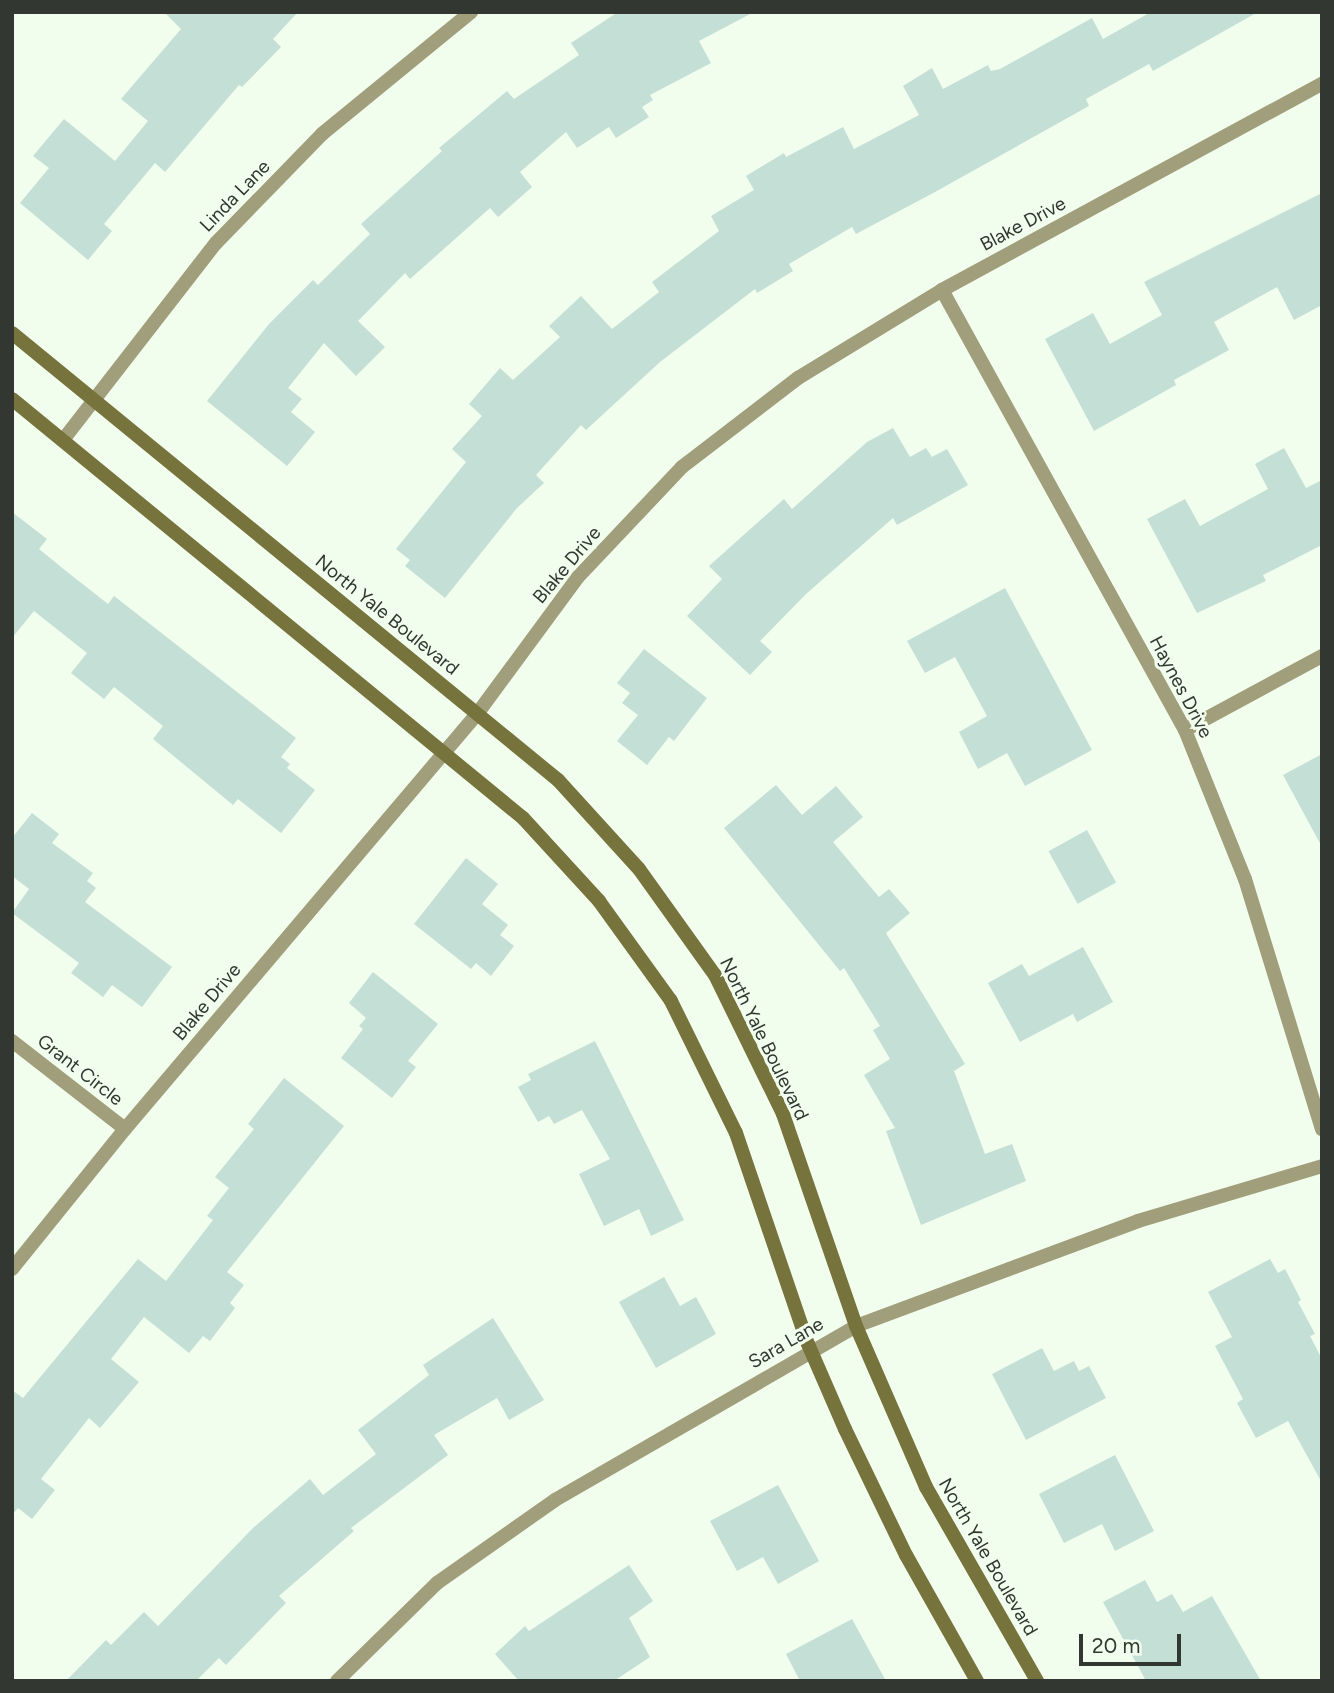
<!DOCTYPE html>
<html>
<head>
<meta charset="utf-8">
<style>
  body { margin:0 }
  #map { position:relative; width:1334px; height:1693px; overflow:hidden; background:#f1feee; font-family:Figtree,sans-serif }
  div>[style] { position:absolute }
  .building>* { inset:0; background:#c4dfd6; transform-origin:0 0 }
  .street>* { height:14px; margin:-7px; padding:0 7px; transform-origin:7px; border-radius:7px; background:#a19f7b }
  .secondary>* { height:14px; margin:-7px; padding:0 7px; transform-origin:7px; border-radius:7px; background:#77733c }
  span { translate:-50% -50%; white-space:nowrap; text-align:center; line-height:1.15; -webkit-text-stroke:6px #f1feee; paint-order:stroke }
  .street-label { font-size:19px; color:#323831 }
  .frame { position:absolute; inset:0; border:14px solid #323831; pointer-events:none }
  .scale { position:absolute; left:1079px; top:1634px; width:102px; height:32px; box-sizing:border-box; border:4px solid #323831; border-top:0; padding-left:9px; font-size:21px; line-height:24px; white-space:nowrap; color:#323831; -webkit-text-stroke:5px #f1feee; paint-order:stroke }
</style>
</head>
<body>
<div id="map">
  <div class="building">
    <div style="clip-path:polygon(164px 12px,298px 12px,273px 39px,281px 47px,242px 87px,239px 85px,165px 172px,155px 163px,104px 224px,112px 231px,88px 260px,20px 203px,49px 168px,33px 156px,64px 119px,115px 161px,148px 121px,121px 99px,181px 29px)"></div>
    <div style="clip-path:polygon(618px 12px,754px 12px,699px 41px,711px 63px,650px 95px,653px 100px,642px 107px,649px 117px,616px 138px,609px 127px,577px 148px,566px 132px,520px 172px,532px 187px,498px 217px,490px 208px,410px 279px,405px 273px,358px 321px,385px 347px,356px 376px,324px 343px,288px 388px,302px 399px,291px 412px,315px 432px,287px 466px,207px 401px,269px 324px,313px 280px,318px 285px,370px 234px,361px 224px,442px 151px,439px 148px,507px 91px,514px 99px,579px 55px,571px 43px)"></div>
    <div style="clip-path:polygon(1151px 12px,1258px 12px,1153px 71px,1149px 64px,1086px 99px,1089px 106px,935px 192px,856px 234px,852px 227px,789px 264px,793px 271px,757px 293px,755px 289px,660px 362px,586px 430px,581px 425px,536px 475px,544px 483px,517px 508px,445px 598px,405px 566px,410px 560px,396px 549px,466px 462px,452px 449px,482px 416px,469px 404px,500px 368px,513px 380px,560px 337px,549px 326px,581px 296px,612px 329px,659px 292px,652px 282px,719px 231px,711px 216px,754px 190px,746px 176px,784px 153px,786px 157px,843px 127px,854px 149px,919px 115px,903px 86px,932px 68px,943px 89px,988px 65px,991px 71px,1000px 69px,1092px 18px,1103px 39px)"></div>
    <div style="clip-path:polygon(1322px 193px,1322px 305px,1294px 320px,1277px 287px,1214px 322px,1229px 350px,1174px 380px,1176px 385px,1094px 431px,1045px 339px,1093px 313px,1110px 344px,1162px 315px,1144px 282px)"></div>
    <div style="clip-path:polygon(893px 428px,910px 457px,926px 448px,932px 457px,947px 449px,968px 485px,897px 525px,893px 518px,806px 594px,760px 641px,772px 652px,750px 675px,687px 616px,722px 579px,709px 566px,784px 499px,792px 509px,867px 442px)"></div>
    <div style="clip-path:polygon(1284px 448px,1306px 488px,1322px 480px,1322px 545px,1263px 575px,1266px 581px,1197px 613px,1147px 519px,1185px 499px,1200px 526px,1268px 489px,1255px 464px)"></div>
    <div style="clip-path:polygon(12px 512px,47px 539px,39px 549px,66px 571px,108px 604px,114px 596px,296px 738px,281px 757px,290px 764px,287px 768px,315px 790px,281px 833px,238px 799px,233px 805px,153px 739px,163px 726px,114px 687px,104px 699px,71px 673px,87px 653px,34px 611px,12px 638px)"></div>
    <div style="clip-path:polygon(1005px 588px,1092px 750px,1025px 786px,1007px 753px,978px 769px,959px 732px,987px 716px,955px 657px,925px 673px,907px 641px)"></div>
    <div style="clip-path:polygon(644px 649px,707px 698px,674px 741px,669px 737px,647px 765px,617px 741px,638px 715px,622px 703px,630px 693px,617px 683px)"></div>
    <div style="clip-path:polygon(1322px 754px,1322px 847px,1283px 775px)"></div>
    <div style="clip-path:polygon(776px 785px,802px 815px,836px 786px,863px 817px,833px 842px,879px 897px,889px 889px,910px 913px,886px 933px,965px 1064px,954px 1071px,985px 1154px,1012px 1144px,1026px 1181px,921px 1225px,886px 1131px,895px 1128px,864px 1075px,890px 1059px,873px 1030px,880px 1026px,844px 968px,840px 971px,724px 828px)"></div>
    <div style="clip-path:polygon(32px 813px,59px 834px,52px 843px,93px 873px,87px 881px,96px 888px,85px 902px,172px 967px,142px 1007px,112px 985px,103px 997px,71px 973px,79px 963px,12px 913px,29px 889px,12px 876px,12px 838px)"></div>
    <div style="left:1087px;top:830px;width:60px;height:44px;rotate:61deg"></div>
    <div style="clip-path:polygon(466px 858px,498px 884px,482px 904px,508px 925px,500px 935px,514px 946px,491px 976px,476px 963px,471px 969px,414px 924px)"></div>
    <div style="clip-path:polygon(1083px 947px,1113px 1002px,1077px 1022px,1073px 1014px,1020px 1042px,988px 983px,1022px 964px,1029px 976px)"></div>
    <div style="clip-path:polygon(373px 972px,438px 1024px,408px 1061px,416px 1067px,392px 1098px,341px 1058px,363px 1029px,359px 1026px,366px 1018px,349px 1003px)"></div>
    <div style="clip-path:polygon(595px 1041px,684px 1220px,651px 1236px,639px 1209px,604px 1226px,579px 1174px,610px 1159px,582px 1110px,554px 1124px,549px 1116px,538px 1122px,518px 1087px,531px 1080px,528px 1074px)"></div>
    <div style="clip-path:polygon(284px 1078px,344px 1126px,227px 1272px,244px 1285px,230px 1303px,235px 1308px,210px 1341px,203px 1336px,189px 1353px,144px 1317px,111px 1359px,139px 1382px,100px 1428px,89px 1418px,41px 1479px,55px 1490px,32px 1519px,18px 1508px,12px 1515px,12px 1390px,23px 1398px,138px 1259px,166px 1281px,213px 1220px,207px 1216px,229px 1188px,215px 1177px,254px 1129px,248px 1124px)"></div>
    <div style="clip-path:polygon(1270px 1259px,1278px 1273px,1285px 1269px,1301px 1300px,1298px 1302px,1315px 1334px,1310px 1336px,1322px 1359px,1322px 1483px,1288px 1421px,1256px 1438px,1237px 1403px,1243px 1399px,1215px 1346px,1232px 1337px,1208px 1292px)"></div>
    <div style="clip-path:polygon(664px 1277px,680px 1306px,696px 1297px,716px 1334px,656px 1368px,619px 1302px)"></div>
    <div style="clip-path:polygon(493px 1318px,544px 1400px,509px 1420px,497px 1398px,434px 1435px,448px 1455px,351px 1528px,354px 1531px,279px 1596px,286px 1603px,226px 1665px,219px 1658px,196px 1681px,66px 1681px,106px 1640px,111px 1645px,144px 1612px,158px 1626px,253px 1528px,310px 1479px,323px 1495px,376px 1454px,358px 1430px,429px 1375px,423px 1365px)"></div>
    <div style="clip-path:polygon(1042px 1348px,1054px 1371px,1074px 1361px,1079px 1371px,1089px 1366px,1106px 1398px,1026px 1440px,992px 1374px)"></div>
    <div style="clip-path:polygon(1115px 1455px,1154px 1531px,1115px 1551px,1102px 1524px,1064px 1543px,1039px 1494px)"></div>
    <div style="clip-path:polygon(778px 1485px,819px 1561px,778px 1584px,763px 1557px,737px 1571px,710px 1521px)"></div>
    <div style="clip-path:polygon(629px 1565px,653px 1601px,629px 1618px,650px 1657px,614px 1681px,519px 1681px,495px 1654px,525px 1626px,529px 1631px)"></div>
    <div style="clip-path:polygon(1145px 1580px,1157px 1602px,1172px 1594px,1183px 1612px,1212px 1596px,1261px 1681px,1146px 1681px,1103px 1602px)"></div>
    <div style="clip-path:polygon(852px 1619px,886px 1681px,800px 1681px,786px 1654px)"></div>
  </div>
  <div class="street">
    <div style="left:942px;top:290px;width:503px;rotate:61.09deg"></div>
    <div style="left:1185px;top:730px;width:161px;rotate:68.1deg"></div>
    <div style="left:1245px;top:879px;width:262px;rotate:72.9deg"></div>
    <div style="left:63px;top:440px;width:249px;rotate:-52.2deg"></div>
    <div style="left:216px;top:243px;width:152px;rotate:-45.8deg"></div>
    <div style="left:322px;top:134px;width:193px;rotate:-39.3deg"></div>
    <div style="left:1185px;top:730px;width:156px;rotate:-28.4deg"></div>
    <div style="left:12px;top:1041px;width:143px;rotate:37.9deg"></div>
    <div style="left:12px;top:1269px;width:180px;rotate:-51.1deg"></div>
    <div style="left:125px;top:1129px;width:544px;rotate:-49.7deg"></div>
    <div style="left:477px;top:714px;width:170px;rotate:-53.6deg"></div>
    <div style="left:578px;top:577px;width:151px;rotate:-46.6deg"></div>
    <div style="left:682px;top:467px;width:146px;rotate:-37.5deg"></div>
    <div style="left:798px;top:378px;width:169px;rotate:-31.4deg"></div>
    <div style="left:942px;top:290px;width:432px;rotate:-28.5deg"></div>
    <div style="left:337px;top:1681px;width:140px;rotate:-44.4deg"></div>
    <div style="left:437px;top:1583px;width:144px;rotate:-35.1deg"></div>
    <div style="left:555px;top:1500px;width:348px;rotate:-30deg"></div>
    <div style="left:856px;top:1326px;width:301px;rotate:-20.4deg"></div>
    <div style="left:1138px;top:1221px;width:192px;rotate:-16.6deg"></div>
  </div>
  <div class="secondary">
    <div style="left:12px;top:333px;width:706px;rotate:39.31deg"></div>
    <div style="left:558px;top:780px;width:120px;rotate:47.7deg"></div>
    <div style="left:639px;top:869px;width:130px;rotate:54.4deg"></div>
    <div style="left:715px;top:975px;width:155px;rotate:63.9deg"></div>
    <div style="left:783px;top:1114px;width:224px;rotate:71deg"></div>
    <div style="left:856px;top:1326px;width:176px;rotate:66.5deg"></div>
    <div style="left:926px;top:1487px;width:224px;rotate:60.2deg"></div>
    <div style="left:12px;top:399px;width:661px;rotate:39.35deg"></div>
    <div style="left:523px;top:818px;width:113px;rotate:47.5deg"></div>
    <div style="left:599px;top:901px;width:123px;rotate:54.2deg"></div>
    <div style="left:671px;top:1001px;width:147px;rotate:63.8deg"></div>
    <div style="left:736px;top:1133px;width:223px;rotate:71.2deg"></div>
    <div style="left:808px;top:1344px;width:93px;rotate:66.5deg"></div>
    <div style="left:845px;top:1429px;width:140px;rotate:64.2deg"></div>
    <div style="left:906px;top:1555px;width:145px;rotate:60.6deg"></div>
  </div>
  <div class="street-label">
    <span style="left:235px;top:196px;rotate:-46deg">Linda Lane</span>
    <span style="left:1023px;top:224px;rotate:-28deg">Blake Drive</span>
    <span style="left:567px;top:565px;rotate:-50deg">Blake Drive</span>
    <span style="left:387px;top:615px;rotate:39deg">North Yale Boulevard</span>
    <span style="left:1181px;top:687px;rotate:62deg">Haynes Drive</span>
    <span style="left:207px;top:1002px;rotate:-50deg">Blake Drive</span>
    <span style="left:764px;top:1039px;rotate:64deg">North Yale Boulevard</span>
    <span style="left:80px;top:1070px;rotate:38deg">Grant Circle</span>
    <span style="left:786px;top:1343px;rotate:-30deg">Sara Lane</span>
    <span style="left:988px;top:1557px;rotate:60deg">North Yale Boulevard</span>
  </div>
  <div class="frame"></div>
  <div class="scale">20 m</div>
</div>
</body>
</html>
